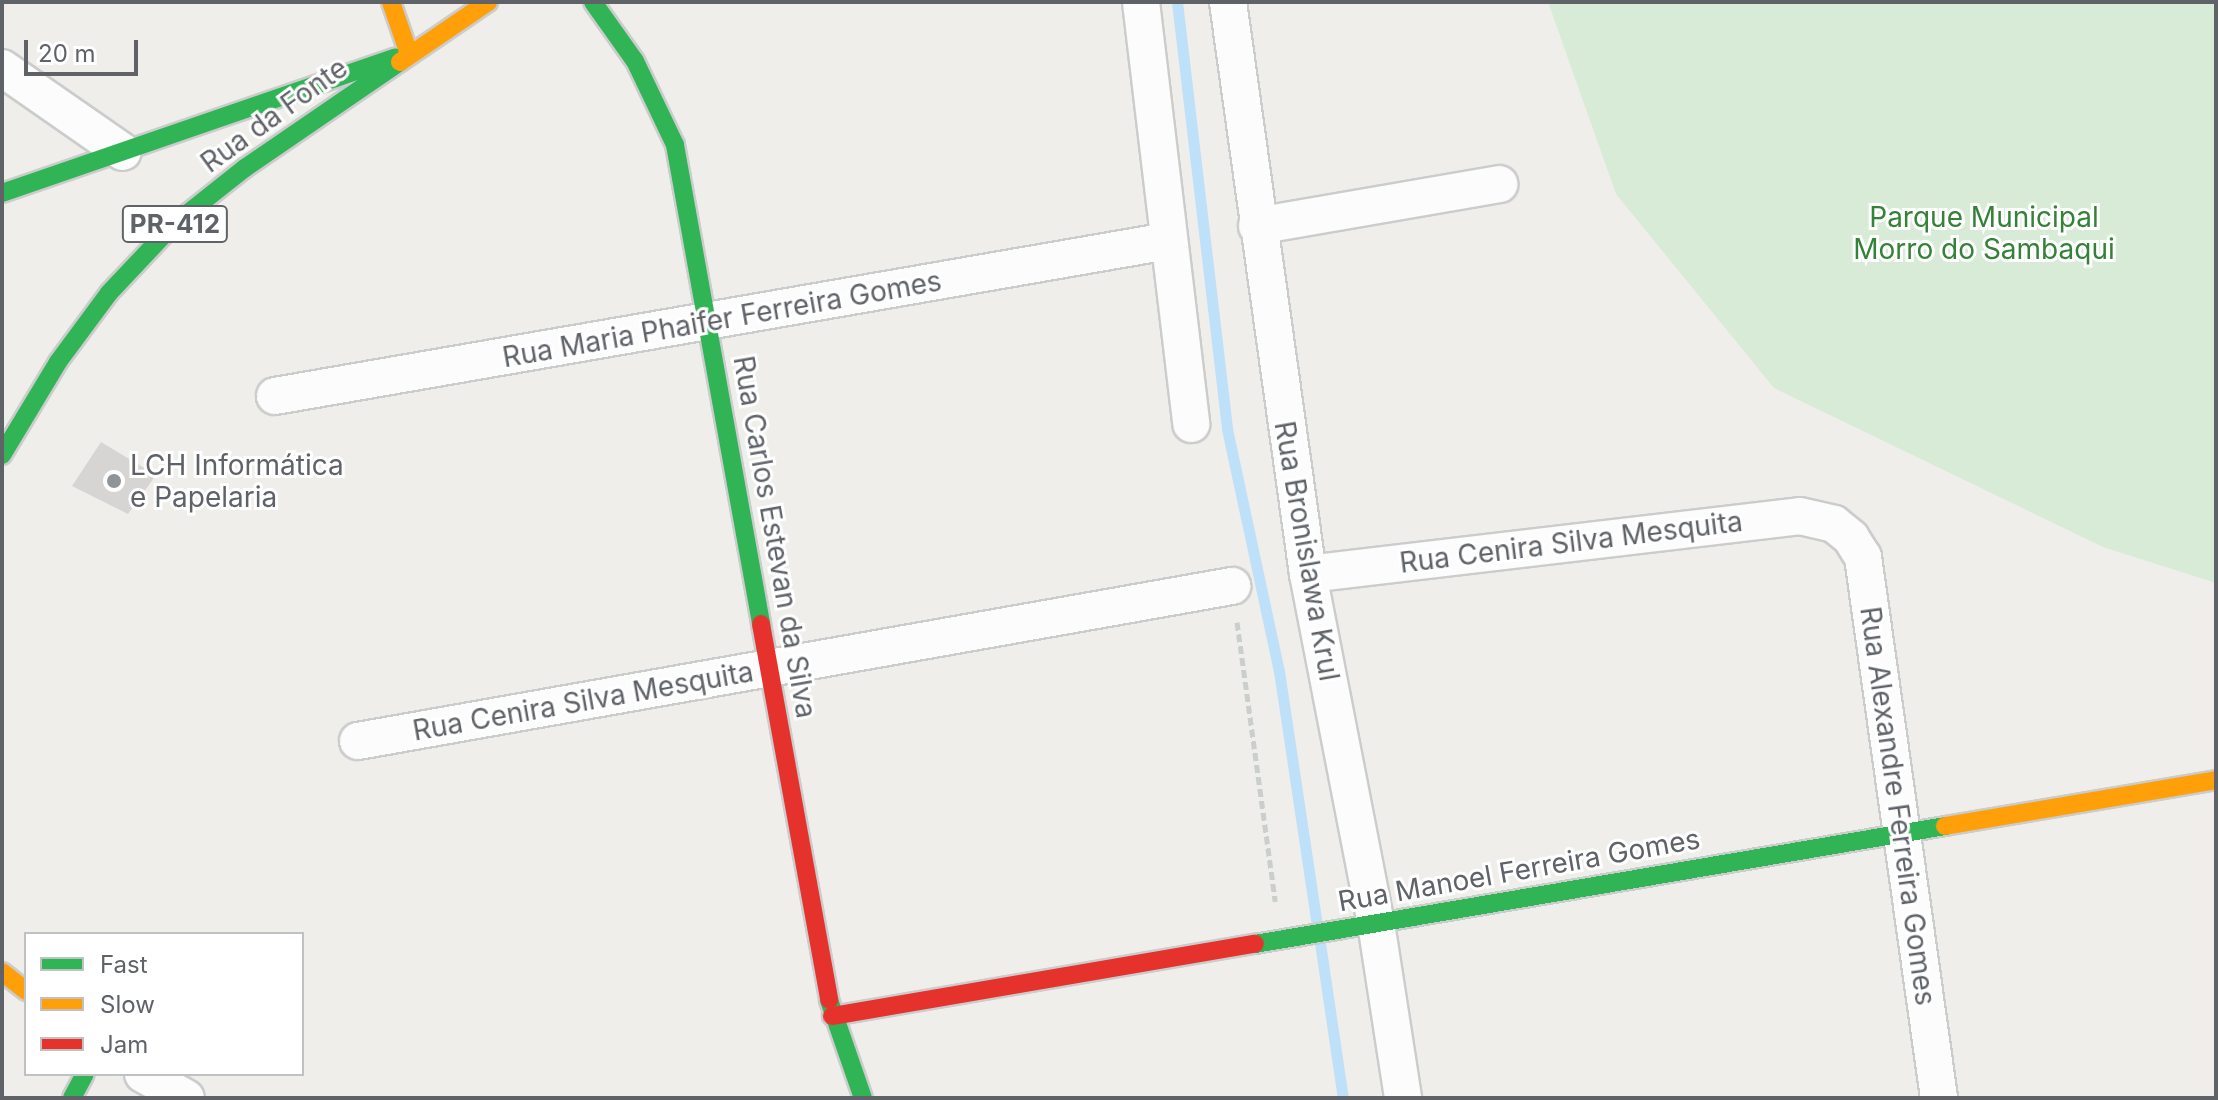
<!DOCTYPE html>
<html>
<head>
<meta charset="utf-8">
<style>
  body { margin:0 }
  #map { position:relative; width:2218px; height:1100px; overflow:hidden; background:#efeeea; font-family:Inter,sans-serif }
  div>[style] { position:absolute }
  .green>* { inset:0; background:#d8ebd6 }
  .stream>* { height:11px; margin:-5.5px; padding:0 5.5px; transform-origin:5.5px; border-radius:5.5px; background:#bfe0f9 }
  .building>* { inset:0; background:#d6d5d3 }
  .path>* { height:5px; margin-top:-2.5px; transform-origin:0; background:repeating-linear-gradient(90deg,#cacfcc 0 8px,transparent 0 12px) }
  .roads { filter:drop-shadow(2px 0 #cbcccc) drop-shadow(-2px 0 #cbcccc) drop-shadow(0 2px #cbcccc) drop-shadow(0 -2px #cbcccc) }
  .street>* { height:36px; margin:-18px; padding:0 18px; transform-origin:18px; border-radius:18px; background:#fdfcfc }
  .fast>* { height:18px; margin:-9px; padding:0 9px; transform-origin:9px; border-radius:9px; background:#30b455 }
  .slow>* { height:18px; margin:-9px; padding:0 9px; transform-origin:9px; border-radius:9px; background:#ff9f0a }
  .jam>* { height:18px; margin:-9px; padding:0 9px; transform-origin:9px; border-radius:9px; background:#e5322d }
  .dots>* { width:22px; height:22px; translate:-50% -50%; box-sizing:border-box; border:4px solid #fff; border-radius:50% }
  span { translate:-50% -50%; white-space:nowrap; text-align:center; line-height:1.15; -webkit-text-stroke:6px #fff; paint-order:stroke }
  .shield-label span { padding:2px 6px; background:#fff; border:2px solid; border-radius:6px; -webkit-text-stroke-width:0 }
  .shield-label { font-size:26px; color:#5f6368; font-weight:700 }
  .street-label { font-size:28px; color:#5f6368 }
  .park-label { font-size:28px; color:#348238 }
  .poi-label { font-size:28px; color:#5f6368 }
  .left { translate:0 -50%; text-align:left }
  .frame { position:absolute; inset:0; border:4px solid #5f6368; pointer-events:none }
  .legend { position:absolute; left:24px; top:932px; width:280px; height:144px; box-sizing:border-box; background:#fff; border:2px solid #bfc1c3; margin:0; padding:10px 14px; list-style:none; font-size:24px; color:#5f6368 }
  .legend li { display:flex; align-items:center; gap:16px; height:40px }
  .legend b { width:40px; border:2px solid #bfc1c3 }
  .scale { position:absolute; left:24px; top:40px; width:114px; height:36px; box-sizing:border-box; border:4px solid #5f6368; border-top:0; padding-left:10px; font-size:24px; line-height:28px; white-space:nowrap; color:#5f6368; -webkit-text-stroke:6px #fff; paint-order:stroke }
</style>
</head>
<body>
<div id="map">
  <div class="green">
    <div style="clip-path:polygon(1548px 2px,2216px 2px,2216px 583px,2103px 547px,1774px 388px,1616px 194px)"></div>
  </div>
  <div class="stream">
    <div style="left:1177px;top:2px;width:430px;rotate:83.3deg"></div>
    <div style="left:1227px;top:429px;width:248px;rotate:77.9deg"></div>
    <div style="left:1279px;top:671px;width:258px;rotate:81.5deg"></div>
    <div style="left:1320px;top:943px;width:157px;rotate:81.6deg"></div>
  </div>
  <div class="building">
    <div style="clip-path:polygon(101px 442px,156px 475px,128px 514px,72px 486px)"></div>
  </div>
  <div class="path">
    <div style="left:1237px;top:622px;width:282px;rotate:82.2deg"></div>
  </div>
  <div class="roads">
    <div class="street">
      <div style="left:1141px;top:2px;width:425px;rotate:83.2deg"></div>
      <div style="left:1228px;top:2px;width:578px;rotate:82.04deg"></div>
      <div style="left:1308px;top:574px;width:356px;rotate:79deg"></div>
      <div style="left:1376px;top:923px;width:177px;rotate:81.2deg"></div>
      <div style="left:2px;top:68px;width:147px;rotate:34.8deg"></div>
      <div style="left:1257px;top:226px;width:246px;rotate:-9.8deg"></div>
      <div style="left:275px;top:396px;width:906px;rotate:-9.85deg"></div>
      <div style="left:1308px;top:574px;width:495px;rotate:-6.7deg"></div>
      <div style="left:1800px;top:516px;width:35px;rotate:13deg"></div>
      <div style="left:1834px;top:524px;width:22px;rotate:39deg"></div>
      <div style="left:1851px;top:538px;width:22px;rotate:58deg"></div>
      <div style="left:1863px;top:557px;width:546px;rotate:82deg"></div>
      <div style="left:358px;top:741px;width:888px;rotate:-10.06deg"></div>
      <div style="left:143px;top:1074px;width:49px;rotate:29.2deg"></div>
    </div>
    <div class="fast">
      <div style="left:593px;top:2px;width:72px;rotate:54.6deg"></div>
      <div style="left:635px;top:61px;width:93px;rotate:64.5deg"></div>
      <div style="left:675px;top:145px;width:487px;rotate:79.8deg"></div>
      <div style="left:2px;top:193px;width:416px;rotate:-19deg"></div>
      <div style="left:2px;top:455px;width:109px;rotate:-58.9deg"></div>
      <div style="left:58px;top:362px;width:86px;rotate:-53.5deg"></div>
      <div style="left:109px;top:293px;width:93px;rotate:-46.7deg"></div>
      <div style="left:173px;top:225px;width:92px;rotate:-38.4deg"></div>
      <div style="left:245px;top:168px;width:188px;rotate:-34.4deg"></div>
      <div style="left:1255px;top:944px;width:700px;rotate:-9.7deg"></div>
      <div style="left:829px;top:1000px;width:104px;rotate:70.9deg"></div>
      <div style="left:72px;top:1098px;width:27px;rotate:-62deg"></div>
    </div>
    <div class="slow">
      <div style="left:391px;top:2px;width:55px;rotate:70.9deg"></div>
      <div style="left:400px;top:62px;width:107px;rotate:-34.3deg"></div>
      <div style="left:1945px;top:826px;width:275px;rotate:-9.6deg"></div>
      <div style="left:2px;top:972px;width:31px;rotate:38deg"></div>
    </div>
    <div class="jam">
      <div style="left:761px;top:624px;width:382px;rotate:79.7deg"></div>
      <div style="left:832px;top:1016px;width:429px;rotate:-9.7deg"></div>
    </div>
  </div>
  <div class="dots">
    <div style="left:114px;top:481px;background:#919496"></div>
  </div>
  <div class="shield-label">
    <span style="left:175px;top:224px">PR-412</span>
  </div>
  <div class="street-label">
    <span style="left:274px;top:115px;rotate:-36deg">Rua da Fonte</span>
    <span style="left:722px;top:319px;rotate:-10deg">Rua Maria Phaifer Ferreira Gomes</span>
    <span style="left:775px;top:537px;rotate:80deg">Rua Carlos Estevan da Silva</span>
    <span style="left:1571px;top:542px;rotate:-7deg">Rua Cenira Silva Mesquita</span>
    <span style="left:1307px;top:551px;rotate:80deg">Rua Bronislawa Krul</span>
    <span style="left:583px;top:701px;rotate:-10deg">Rua Cenira Silva Mesquita</span>
    <span style="left:1898px;top:806px;rotate:82deg">Rua Alexandre Ferreira Gomes</span>
    <span style="left:1519px;top:870px;rotate:-10deg">Rua Manoel Ferreira Gomes</span>
  </div>
  <div class="park-label">
    <span style="left:1984px;top:233px">Parque Municipal<br>Morro do Sambaqui</span>
  </div>
  <div class="poi-label">
    <span class="left" style="left:130px;top:481px">LCH Informática<br>e Papelaria</span>
  </div>
  <div class="frame"></div>
  <ul class="legend">
  <li><b style="height:10px;background:#30b455"></b>Fast</li>
  <li><b style="height:10px;background:#ff9f0a"></b>Slow</li>
  <li><b style="height:10px;background:#e5322d"></b>Jam</li>
  </ul>
  <div class="scale">20 m</div>
</div>
</body>
</html>
